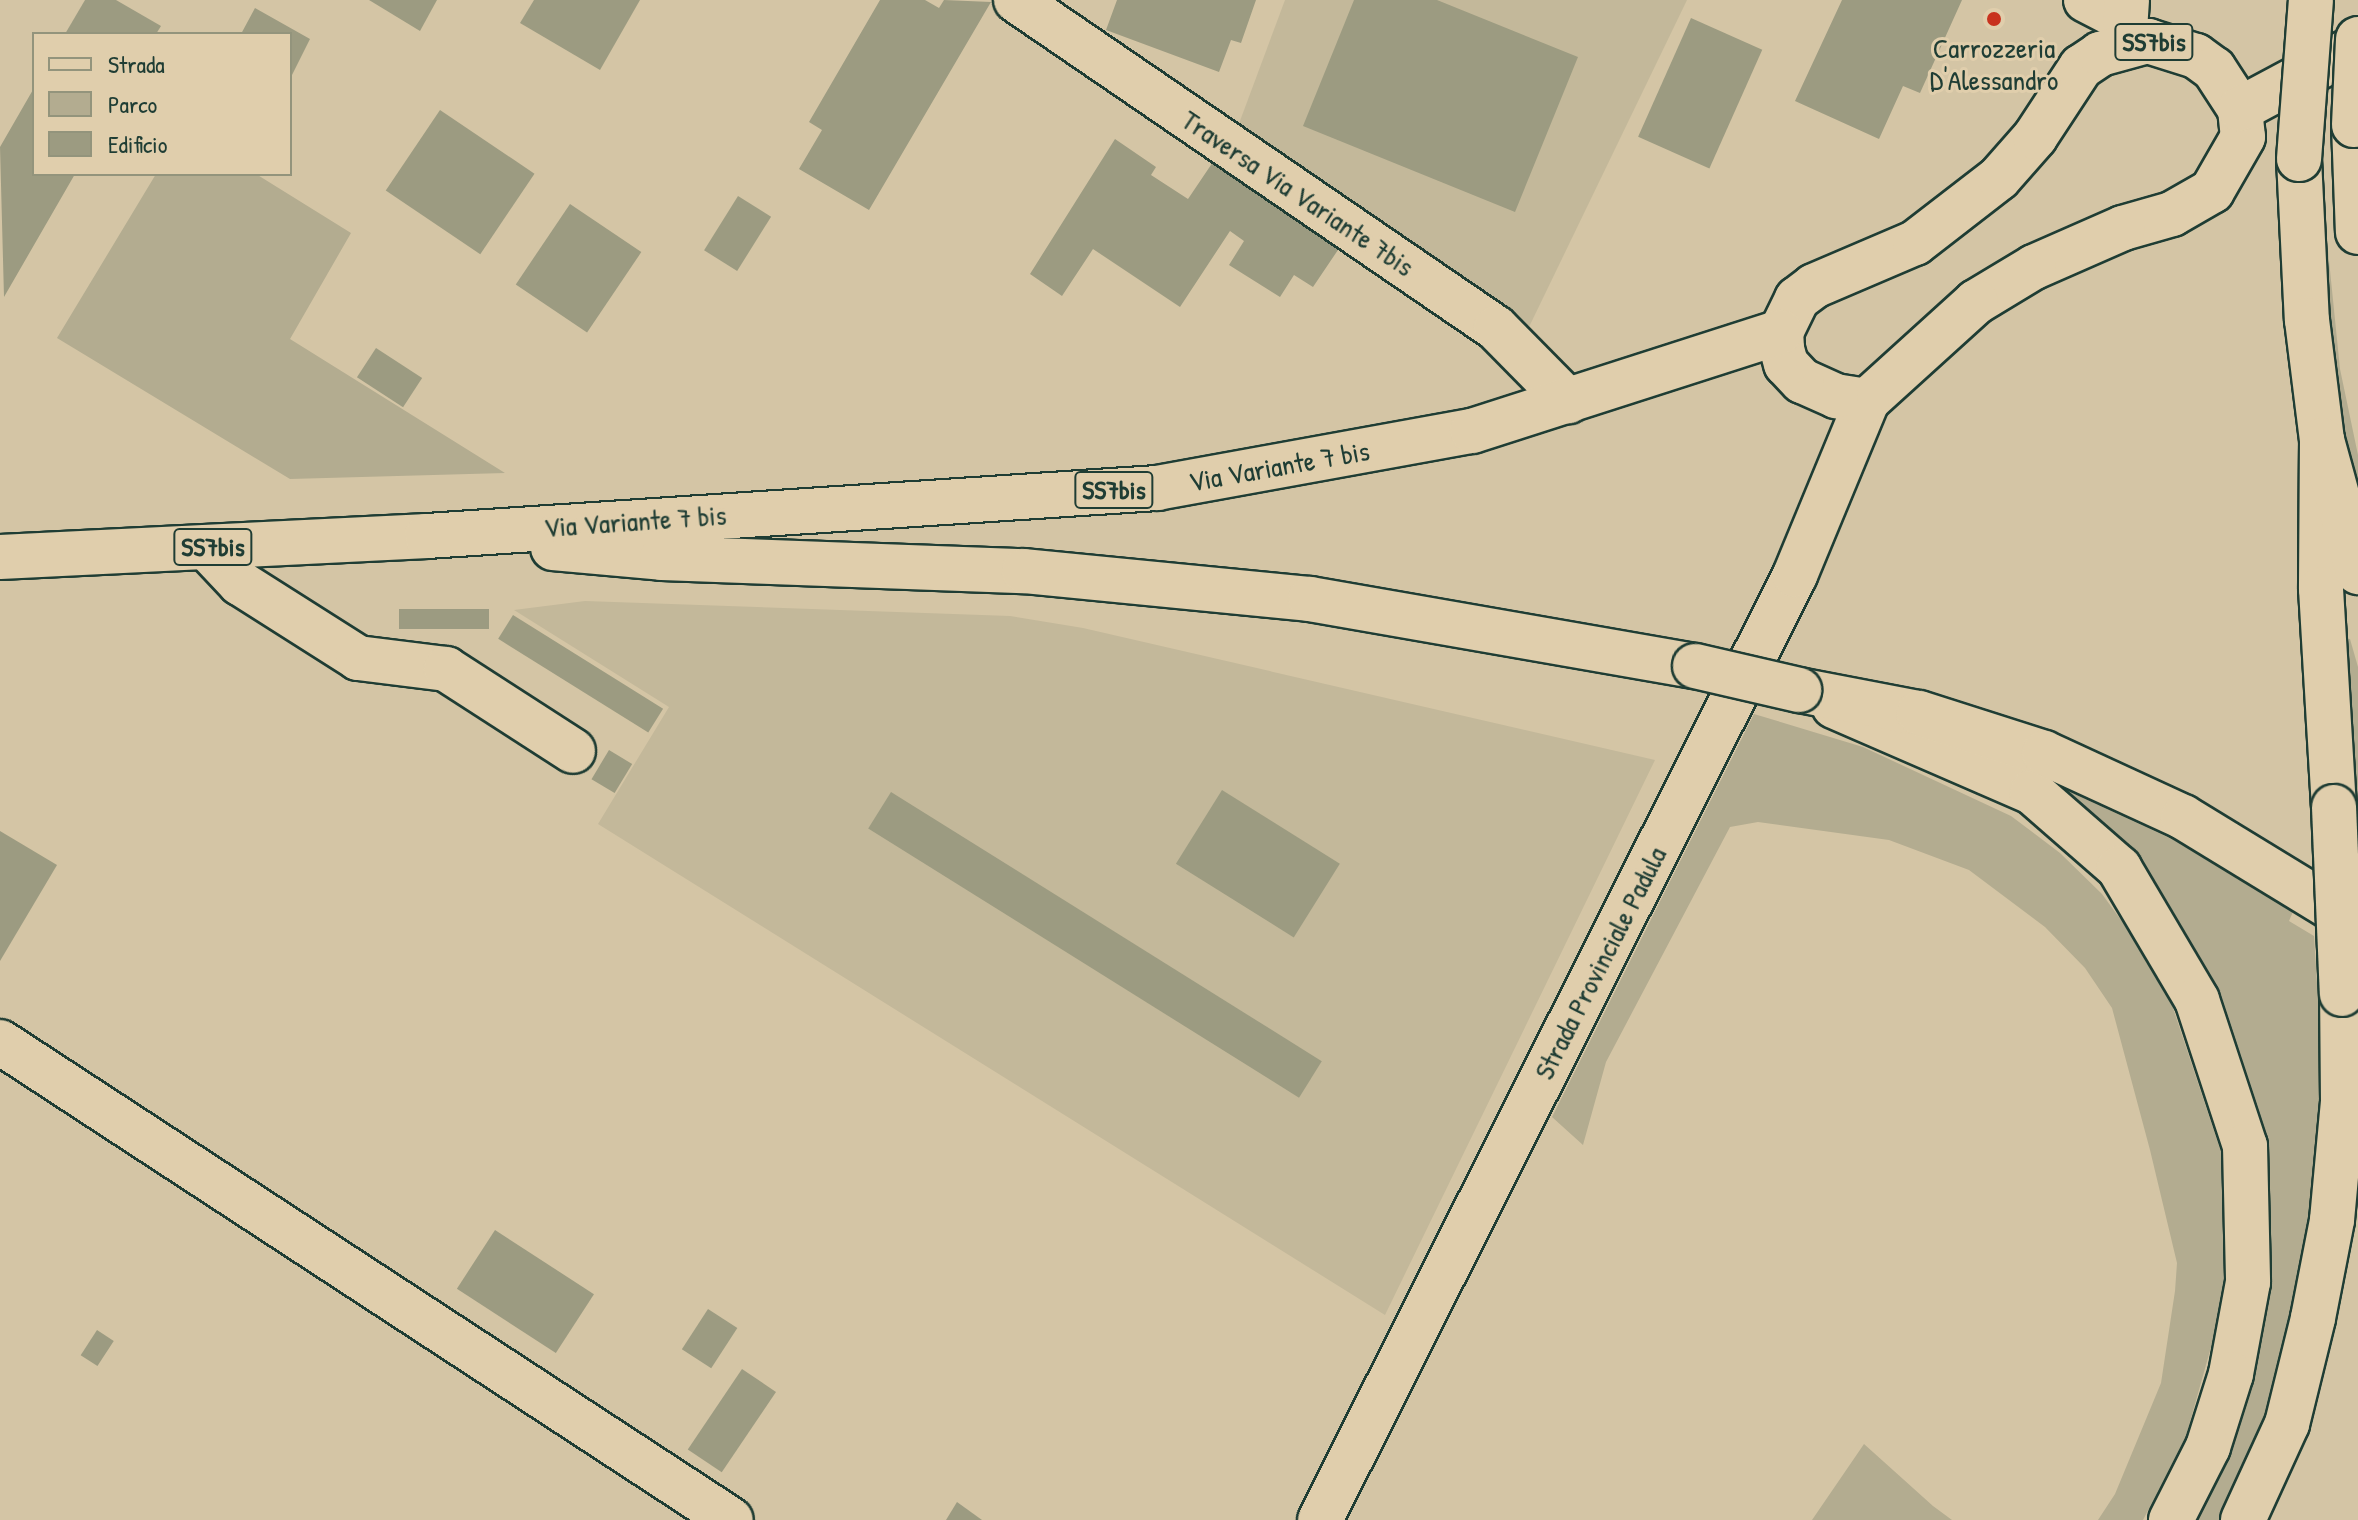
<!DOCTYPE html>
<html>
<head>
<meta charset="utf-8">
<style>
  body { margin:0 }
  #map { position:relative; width:2358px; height:1520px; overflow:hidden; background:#d4c5a5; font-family:"Patrick Hand",sans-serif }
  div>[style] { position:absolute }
  .built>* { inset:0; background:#c3b89a }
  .green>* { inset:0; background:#b3ac90 }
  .building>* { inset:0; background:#9c9b81; transform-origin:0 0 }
  .roads { filter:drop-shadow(2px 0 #1f3d34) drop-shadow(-2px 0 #1f3d34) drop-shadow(0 2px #1f3d34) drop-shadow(0 -2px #1f3d34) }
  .minor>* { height:44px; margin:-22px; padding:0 22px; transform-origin:22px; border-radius:22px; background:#e0ceac }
  .major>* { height:44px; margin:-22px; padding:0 22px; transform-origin:22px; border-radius:22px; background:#e0ceac }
  .highway>* { height:44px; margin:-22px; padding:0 22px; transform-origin:22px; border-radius:22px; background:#e0ceac }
  .bridges { filter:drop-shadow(2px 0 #1f3d34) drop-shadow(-2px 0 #1f3d34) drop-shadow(0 2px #1f3d34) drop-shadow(0 -2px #1f3d34) }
  .major-bridge>* { height:44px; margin:-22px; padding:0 22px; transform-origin:22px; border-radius:22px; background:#e0ceac }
  .dots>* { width:22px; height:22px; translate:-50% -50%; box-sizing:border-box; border:4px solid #e0ceac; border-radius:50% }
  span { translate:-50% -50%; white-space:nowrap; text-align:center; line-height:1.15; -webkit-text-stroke:6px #e0ceac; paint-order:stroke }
  .shield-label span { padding:2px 6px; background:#e0ceac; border:2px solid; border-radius:6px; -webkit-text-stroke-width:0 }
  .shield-label { font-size:26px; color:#1f3d34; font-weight:700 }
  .poi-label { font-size:28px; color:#1f3d34 }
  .street-label { font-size:28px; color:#1f3d34 }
  .legend { position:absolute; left:32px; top:32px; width:260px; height:144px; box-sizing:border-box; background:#e0ceac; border:2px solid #93947c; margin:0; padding:10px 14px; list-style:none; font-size:24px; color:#1f3d34 }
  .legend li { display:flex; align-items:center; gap:16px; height:40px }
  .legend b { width:40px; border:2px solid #93947c }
</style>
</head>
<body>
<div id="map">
  <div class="built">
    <div style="clip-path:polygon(1285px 0,1687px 0,1529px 327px,1234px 137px)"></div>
    <div style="clip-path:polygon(585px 601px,1010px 616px,1083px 628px,1655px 760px,1385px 1315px,598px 824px,669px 707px,514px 610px)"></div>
  </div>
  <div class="green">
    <div style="clip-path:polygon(156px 174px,256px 174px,351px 233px,290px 339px,505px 473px,290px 479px,57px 338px)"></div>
    <div style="clip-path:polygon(2318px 211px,2324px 211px,2340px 369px,2358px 455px,2358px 504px,2336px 390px)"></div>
    <div style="clip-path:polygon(2341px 638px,2350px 639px,2358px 667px,2358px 890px)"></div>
    <div style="clip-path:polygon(1754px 714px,1863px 747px,2011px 816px,2060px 853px,2102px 894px,2137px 942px,2171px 1002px,2226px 1167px,2224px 1301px,2186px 1436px,2143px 1520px,2098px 1520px,2115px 1494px,2161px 1383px,2175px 1291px,2177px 1263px,2150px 1150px,2112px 1008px,2085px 968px,2045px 927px,1969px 870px,1889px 840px,1758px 822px,1730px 827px,1606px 1062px,1583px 1145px,1552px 1117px)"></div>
    <div style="clip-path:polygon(2022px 770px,2202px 853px,2295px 907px,2289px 921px,2314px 936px,2321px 1045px,2313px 1230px,2275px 1407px,2221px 1520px,2191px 1520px,2266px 1158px,2241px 1055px,2207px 979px)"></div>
    <div style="clip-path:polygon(1864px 1444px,1933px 1506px,1952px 1520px,1812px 1520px)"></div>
  </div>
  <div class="building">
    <div style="clip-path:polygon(85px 0,116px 0,161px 26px,156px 34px,65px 34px)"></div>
    <div style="clip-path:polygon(369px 0,437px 0,420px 31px)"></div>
    <div style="clip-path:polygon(534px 0,640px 0,600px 70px,520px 23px)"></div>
    <div style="clip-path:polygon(880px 0,925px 0,939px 8px,944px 0,991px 2px,869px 210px,799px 169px,822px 130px,809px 122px)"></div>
    <div style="clip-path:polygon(1117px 0,1256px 0,1241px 43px,1231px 40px,1219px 72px,1106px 30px)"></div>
    <div style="clip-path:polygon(1354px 0,1437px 0,1578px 57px,1515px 212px,1303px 126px)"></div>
    <div style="clip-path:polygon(1842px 0,1962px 0,1920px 93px,1903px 86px,1879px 139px,1795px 101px)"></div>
    <div style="clip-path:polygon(255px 8px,310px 39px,290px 79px,290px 34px,241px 34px)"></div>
    <div style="left:1691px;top:18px;width:78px;height:130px;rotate:24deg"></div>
    <div style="clip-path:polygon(34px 88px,34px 174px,75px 174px,4px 297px,0 147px)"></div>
    <div style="left:440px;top:110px;width:114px;height:97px;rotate:34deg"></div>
    <div style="clip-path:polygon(1115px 139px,1156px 167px,1151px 175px,1188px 199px,1215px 159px,1342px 244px,1313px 287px,1294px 275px,1280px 297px,1229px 265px,1244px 241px,1230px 231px,1180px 307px,1093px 249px,1062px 296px,1030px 274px)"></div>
    <div style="left:738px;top:196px;width:39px;height:64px;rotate:32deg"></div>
    <div style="left:570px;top:204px;width:86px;height:97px;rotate:34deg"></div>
    <div style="left:376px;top:348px;width:55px;height:35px;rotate:33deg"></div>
    <div style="left:399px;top:609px;width:90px;height:20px"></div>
    <div style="left:513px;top:615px;width:177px;height:28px;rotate:32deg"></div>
    <div style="left:609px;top:750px;width:27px;height:34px;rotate:31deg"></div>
    <div style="left:1222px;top:790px;width:139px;height:87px;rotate:32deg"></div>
    <div style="left:891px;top:792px;width:508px;height:43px;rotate:32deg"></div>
    <div style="clip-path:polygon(0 831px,57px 865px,0 961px)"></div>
    <div style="left:495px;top:1230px;width:118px;height:70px;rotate:33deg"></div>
    <div style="left:708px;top:1309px;width:35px;height:48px;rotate:33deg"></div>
    <div style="left:97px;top:1330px;width:20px;height:30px;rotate:33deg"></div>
    <div style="left:742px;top:1369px;width:41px;height:97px;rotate:34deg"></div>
    <div style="clip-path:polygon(957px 1502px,982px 1520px,946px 1520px)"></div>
  </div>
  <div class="roads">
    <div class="minor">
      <div style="left:1016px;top:0;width:581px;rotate:34.35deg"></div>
      <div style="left:1496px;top:328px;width:103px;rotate:45.4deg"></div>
      <div style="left:2086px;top:0;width:44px;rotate:27.1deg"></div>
      <div style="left:2124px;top:45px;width:45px;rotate:-86.2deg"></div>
      <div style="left:206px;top:547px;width:50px;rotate:46.6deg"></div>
      <div style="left:240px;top:583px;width:140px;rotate:32.4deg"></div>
      <div style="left:358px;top:658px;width:89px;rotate:7.1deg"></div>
      <div style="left:446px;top:669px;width:151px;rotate:32.8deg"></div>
      <div style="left:0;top:1042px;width:873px;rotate:33.18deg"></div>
      <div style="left:1320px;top:1520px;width:1058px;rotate:-63.31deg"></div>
      <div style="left:1795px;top:575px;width:188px;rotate:-67.5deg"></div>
    </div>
    <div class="major">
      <div style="left:2148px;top:41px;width:50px;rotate:17.4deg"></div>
      <div style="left:2196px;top:56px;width:22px;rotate:36deg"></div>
      <div style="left:2214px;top:69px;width:48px;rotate:57deg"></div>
      <div style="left:2240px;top:109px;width:28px;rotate:84deg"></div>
      <div style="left:2243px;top:137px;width:62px;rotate:119.9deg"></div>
      <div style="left:2212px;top:191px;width:46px;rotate:150.1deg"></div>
      <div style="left:2172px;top:214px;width:51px;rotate:164.1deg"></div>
      <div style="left:2123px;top:228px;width:97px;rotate:156.3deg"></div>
      <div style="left:2034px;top:267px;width:68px;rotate:148.9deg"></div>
      <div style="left:1976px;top:302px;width:147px;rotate:137.8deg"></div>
      <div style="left:1867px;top:401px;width:31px;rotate:-171deg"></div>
      <div style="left:1836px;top:396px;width:37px;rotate:-156deg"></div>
      <div style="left:1802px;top:381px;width:23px;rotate:-133deg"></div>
      <div style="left:1786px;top:364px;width:16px;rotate:-105deg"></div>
      <div style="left:1782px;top:349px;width:17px;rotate:-93deg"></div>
      <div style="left:1781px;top:332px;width:37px;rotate:-64deg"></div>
      <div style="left:1797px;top:299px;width:21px;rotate:-37deg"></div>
      <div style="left:1814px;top:286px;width:110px;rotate:-23.1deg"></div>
      <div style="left:1915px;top:243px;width:106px;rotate:-37.7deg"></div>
      <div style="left:1999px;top:178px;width:55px;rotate:-48.7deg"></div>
      <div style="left:2035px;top:137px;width:84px;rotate:-56.7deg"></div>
      <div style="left:2081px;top:67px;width:23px;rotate:-34deg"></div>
      <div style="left:2100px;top:54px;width:50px;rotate:-15.2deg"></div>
      <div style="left:2240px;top:109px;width:134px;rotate:-28.1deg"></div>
      <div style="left:2354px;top:125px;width:107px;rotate:87.9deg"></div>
      <div style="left:2299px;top:159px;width:161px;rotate:87.2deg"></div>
      <div style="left:2307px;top:320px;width:121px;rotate:82.9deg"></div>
      <div style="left:2322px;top:440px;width:149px;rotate:90.4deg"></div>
      <div style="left:2321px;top:589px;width:218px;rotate:86.6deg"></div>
      <div style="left:553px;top:548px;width:109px;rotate:5.2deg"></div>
      <div style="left:662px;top:558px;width:362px;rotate:2.1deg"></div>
      <div style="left:1024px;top:571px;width:287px;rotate:5.6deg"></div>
      <div style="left:1310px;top:599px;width:391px;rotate:9.9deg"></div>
      <div style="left:0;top:557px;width:428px;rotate:-2.8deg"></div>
      <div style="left:427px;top:536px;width:732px;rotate:-3.76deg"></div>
      <div style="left:1157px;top:488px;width:320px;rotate:-10.3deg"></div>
      <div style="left:1472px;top:431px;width:324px;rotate:-17.8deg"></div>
      <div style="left:1834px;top:706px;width:216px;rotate:23.5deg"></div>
      <div style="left:2032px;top:792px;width:116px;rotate:41.1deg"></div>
      <div style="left:2119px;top:868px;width:153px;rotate:59.4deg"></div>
      <div style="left:2197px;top:1000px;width:154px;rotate:71.8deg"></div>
      <div style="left:2245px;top:1146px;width:136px;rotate:88.7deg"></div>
      <div style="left:2248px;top:1282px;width:94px;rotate:100.5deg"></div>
      <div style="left:2231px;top:1374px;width:77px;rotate:107.5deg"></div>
      <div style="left:2208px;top:1447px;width:82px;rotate:116.9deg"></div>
      <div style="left:2243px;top:1520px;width:106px;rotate:-65.4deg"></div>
      <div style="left:2287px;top:1424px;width:109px;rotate:-76.2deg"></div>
      <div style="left:2313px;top:1318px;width:100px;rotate:-79deg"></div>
      <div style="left:2332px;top:1220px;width:120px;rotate:-84.7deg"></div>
      <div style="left:2343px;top:1101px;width:107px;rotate:-90.5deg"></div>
    </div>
    <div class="highway">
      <div style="left:2322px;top:440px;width:137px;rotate:74.7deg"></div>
      <div style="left:1799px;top:690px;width:122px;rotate:10.9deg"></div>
      <div style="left:1919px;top:713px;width:131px;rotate:17.7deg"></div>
      <div style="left:2044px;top:753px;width:153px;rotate:24.7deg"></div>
      <div style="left:2183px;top:817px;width:205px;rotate:31.4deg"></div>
    </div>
  </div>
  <div class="bridges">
    <div class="major-bridge">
      <div style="left:2354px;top:125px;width:86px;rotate:-87.3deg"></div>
      <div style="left:2299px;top:159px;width:159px;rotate:-85.7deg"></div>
      <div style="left:1695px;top:666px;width:107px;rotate:13deg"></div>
      <div style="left:2334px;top:807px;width:187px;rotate:87.6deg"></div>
    </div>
  </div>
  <div class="dots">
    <div style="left:1994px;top:19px;background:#c8321e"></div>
  </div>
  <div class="shield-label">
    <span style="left:2154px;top:42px">SS7bis</span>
    <span style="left:1114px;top:490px">SS7bis</span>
    <span style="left:213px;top:547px">SS7bis</span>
  </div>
  <div class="poi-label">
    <span style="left:1994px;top:64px">Carrozzeria<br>D'Alessandro</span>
  </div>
  <div class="street-label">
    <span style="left:1298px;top:193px;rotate:34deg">Traversa Via Variante 7bis</span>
    <span style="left:1279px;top:466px;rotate:-10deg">Via Variante 7 bis</span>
    <span style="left:635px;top:521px;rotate:-4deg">Via Variante 7 bis</span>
    <span style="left:1600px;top:963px;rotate:-63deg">Strada Provinciale Padula</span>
  </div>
  <ul class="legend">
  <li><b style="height:10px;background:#e0ceac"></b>Strada</li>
  <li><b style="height:22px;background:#b3ac90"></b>Parco</li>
  <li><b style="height:22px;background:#9c9b81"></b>Edificio</li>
  </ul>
</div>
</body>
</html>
